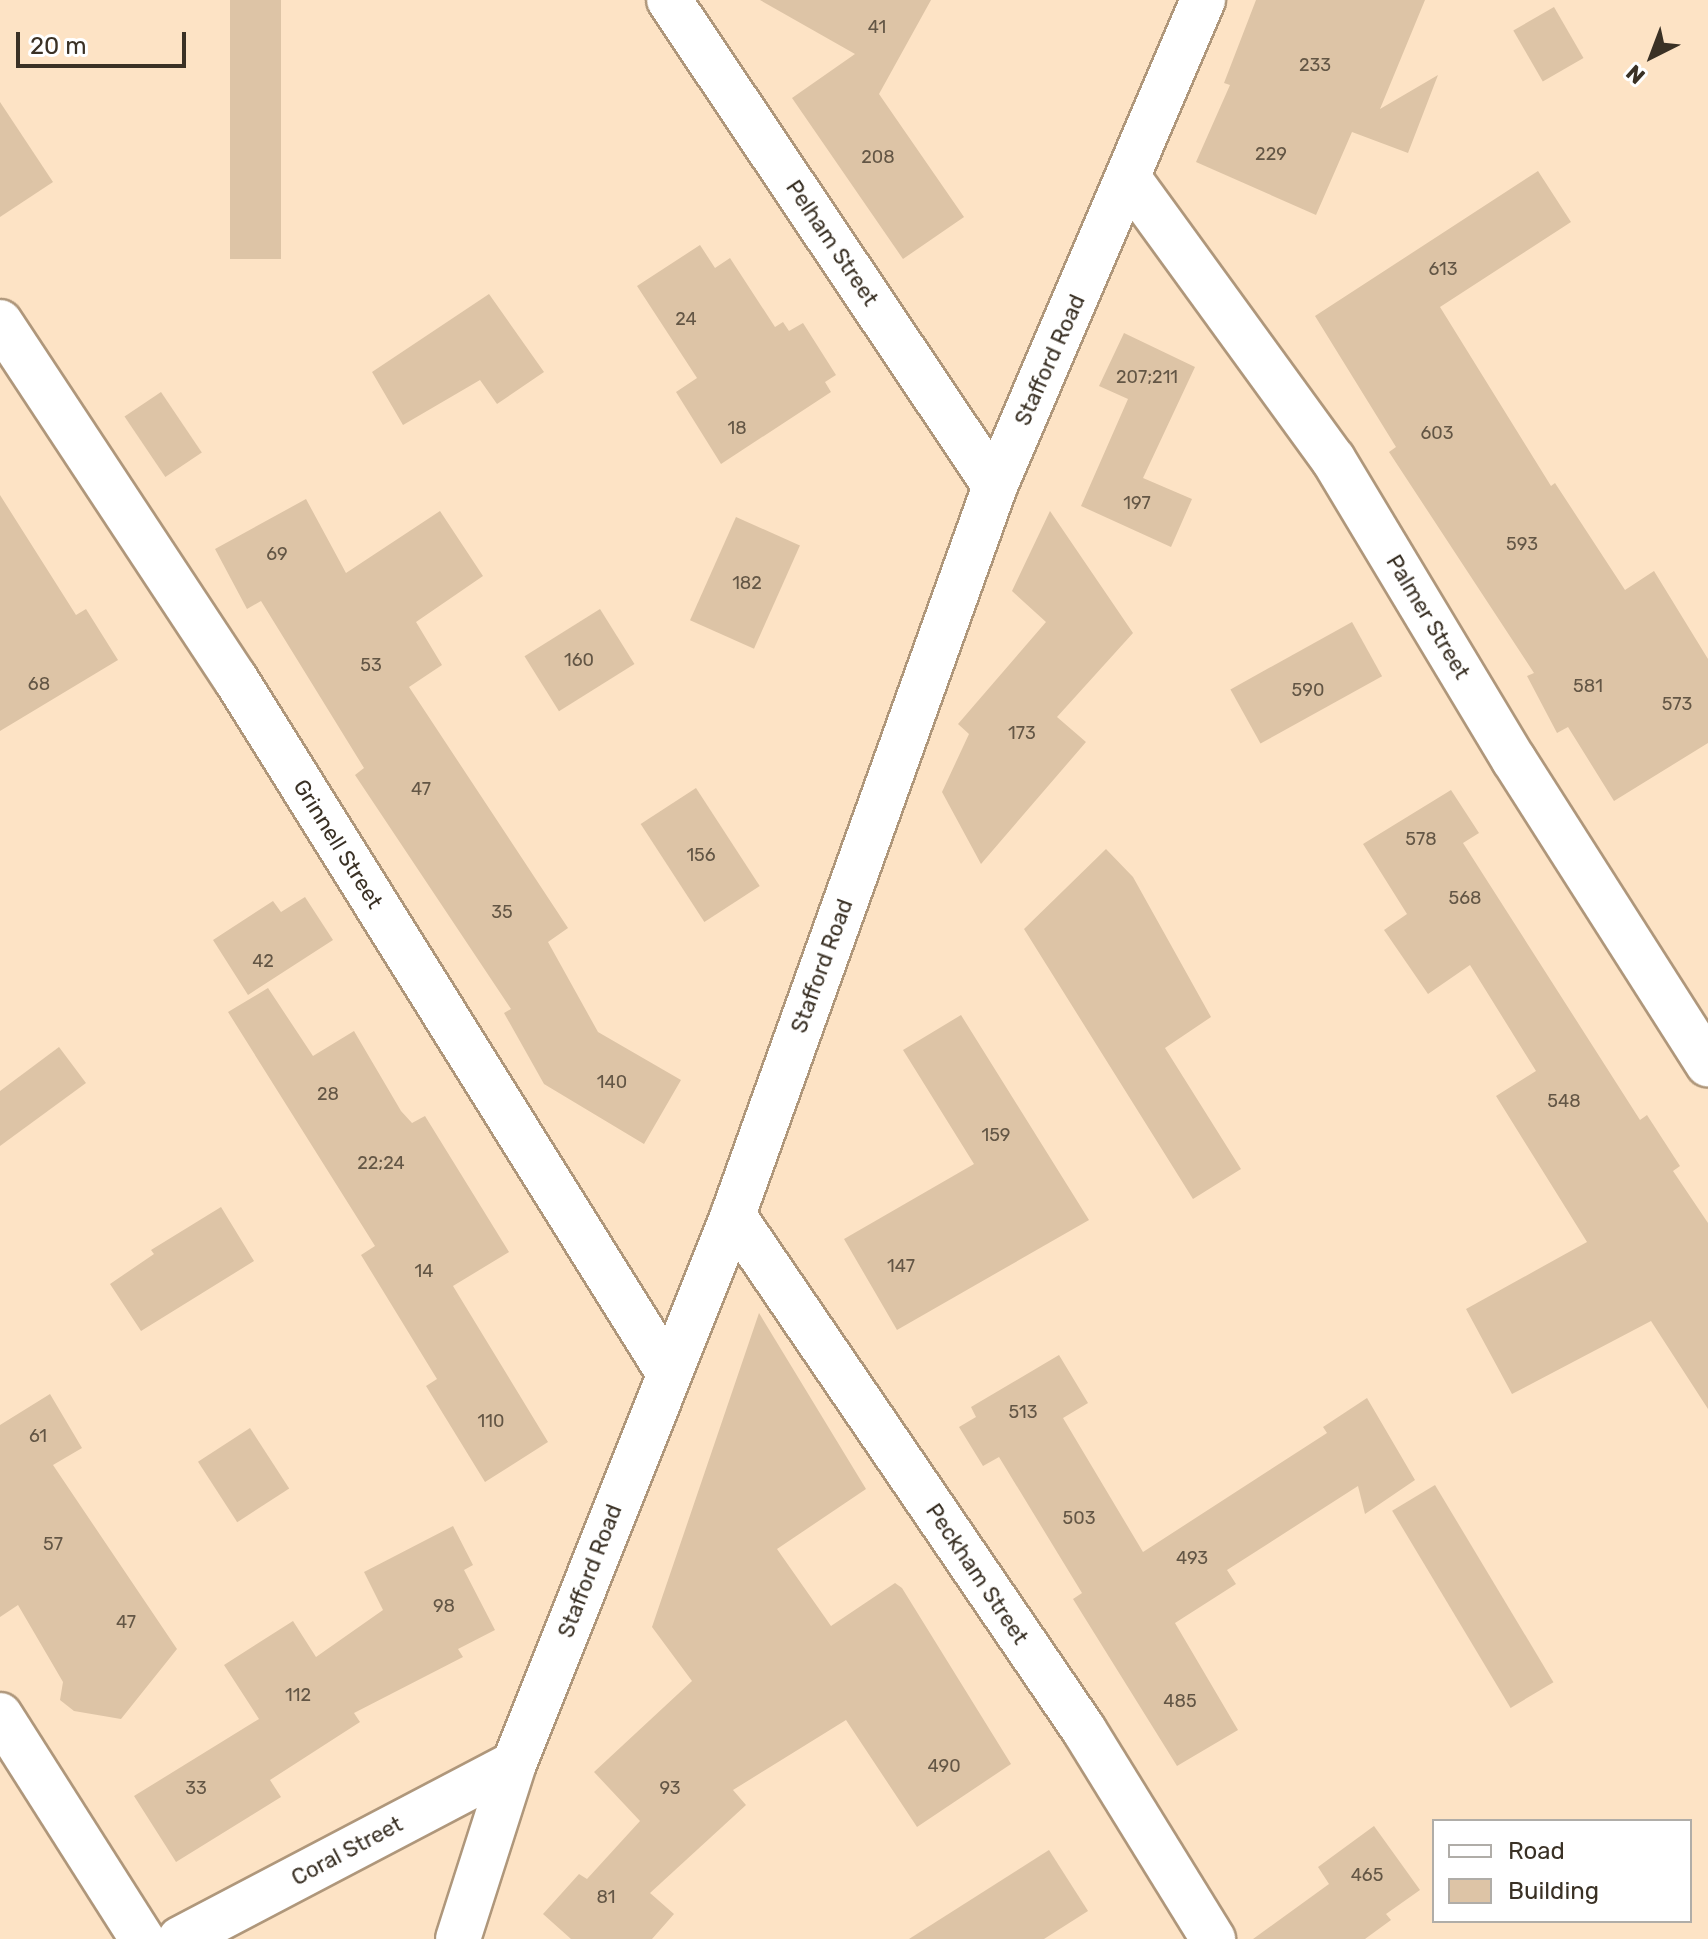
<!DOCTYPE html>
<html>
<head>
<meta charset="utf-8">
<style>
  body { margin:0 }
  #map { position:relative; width:1708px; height:1939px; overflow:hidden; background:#fde3c5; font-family:Rubik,sans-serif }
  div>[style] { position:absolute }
  .building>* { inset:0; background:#ddc4a6; transform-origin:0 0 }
  .roads { filter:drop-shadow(2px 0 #af977b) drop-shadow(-2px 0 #af977b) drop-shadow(0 2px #af977b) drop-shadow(0 -2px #af977b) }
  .street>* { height:44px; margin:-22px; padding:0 22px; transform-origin:22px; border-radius:22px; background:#fff }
  .secondary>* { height:44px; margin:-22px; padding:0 22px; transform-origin:22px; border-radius:22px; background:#fff }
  span { translate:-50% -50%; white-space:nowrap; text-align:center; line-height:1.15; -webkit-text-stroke:8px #fff; paint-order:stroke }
  .number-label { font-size:18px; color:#635645 }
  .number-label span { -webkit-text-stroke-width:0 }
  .street-label { font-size:22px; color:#3a3125 }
  .legend { position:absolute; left:1432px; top:1819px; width:260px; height:104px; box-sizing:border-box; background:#fff; border:2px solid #b0ada8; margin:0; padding:10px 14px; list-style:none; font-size:24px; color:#3a3125 }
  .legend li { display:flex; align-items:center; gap:16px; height:40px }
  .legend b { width:40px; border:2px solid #b0ada8 }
  .north { position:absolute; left:1612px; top:16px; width:80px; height:80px; -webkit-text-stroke:6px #fff; paint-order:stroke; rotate:222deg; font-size:22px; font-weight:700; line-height:32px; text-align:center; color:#3a3125 }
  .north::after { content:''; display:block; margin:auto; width:28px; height:36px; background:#3a3125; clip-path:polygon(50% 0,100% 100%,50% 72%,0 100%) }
  .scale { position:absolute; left:16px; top:32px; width:170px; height:36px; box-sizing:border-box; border:4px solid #3a3125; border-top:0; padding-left:10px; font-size:24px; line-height:28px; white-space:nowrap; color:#3a3125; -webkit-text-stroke:6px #fff; paint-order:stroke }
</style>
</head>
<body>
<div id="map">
  <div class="building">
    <div style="left:230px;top:0;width:51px;height:259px"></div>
    <div style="clip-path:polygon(760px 0,931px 0,879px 94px,964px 217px,903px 259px,792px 98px,855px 54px)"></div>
    <div style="clip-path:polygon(1256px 0,1425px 0,1380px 109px,1438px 75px,1408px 153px,1352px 132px,1316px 215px,1196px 162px,1230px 85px,1224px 83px)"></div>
    <div style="left:1554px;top:7px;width:59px;height:47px;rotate:60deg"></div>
    <div style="clip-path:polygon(0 102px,53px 182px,0 217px)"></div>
    <div style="clip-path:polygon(1538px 171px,1571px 222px,1440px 307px,1551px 486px,1555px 483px,1625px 590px,1654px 571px,1708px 659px,1708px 743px,1614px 801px,1568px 727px,1557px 733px,1527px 676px,1534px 673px,1389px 452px,1396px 447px,1315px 316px)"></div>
    <div style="clip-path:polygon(700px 245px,715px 268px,730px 258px,775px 327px,783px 322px,789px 331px,803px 323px,836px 375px,825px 382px,831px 392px,721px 464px,676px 392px,697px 378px,637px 286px)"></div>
    <div style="clip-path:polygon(489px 294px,544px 372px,497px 404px,480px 380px,403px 425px,372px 372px)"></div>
    <div style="clip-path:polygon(1124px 333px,1195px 367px,1143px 478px,1192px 499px,1171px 547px,1081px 506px,1128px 399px,1099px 386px)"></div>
    <div style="left:161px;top:392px;width:73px;height:44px;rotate:56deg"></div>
    <div style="clip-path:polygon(0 495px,76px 615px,86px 609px,118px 660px,0 731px)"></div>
    <div style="clip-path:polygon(306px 499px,346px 573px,440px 511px,483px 576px,416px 622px,442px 665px,409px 687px,568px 928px,548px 942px,598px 1032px,681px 1080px,644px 1144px,544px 1084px,504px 1013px,511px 1009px,355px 775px,364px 768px,261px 601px,247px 609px,215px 549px)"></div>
    <div style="clip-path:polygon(1050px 511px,1133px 633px,1057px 717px,1086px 742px,981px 864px,942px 792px,969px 734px,958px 724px,1046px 622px,1012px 591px)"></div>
    <div style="left:736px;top:517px;width:70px;height:113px;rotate:24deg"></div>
    <div style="left:600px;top:609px;width:65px;height:89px;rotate:58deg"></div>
    <div style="left:1352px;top:622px;width:62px;height:139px;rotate:61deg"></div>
    <div style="left:696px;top:788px;width:117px;height:66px;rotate:57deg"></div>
    <div style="clip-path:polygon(1451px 790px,1479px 833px,1463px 843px,1640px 1120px,1647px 1115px,1680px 1166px,1673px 1171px,1708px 1223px,1708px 1409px,1651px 1321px,1512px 1394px,1466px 1309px,1587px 1242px,1496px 1096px,1536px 1071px,1470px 965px,1428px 994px,1384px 930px,1407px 914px,1363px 844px)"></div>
    <div style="clip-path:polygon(1106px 849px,1133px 877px,1211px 1017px,1165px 1048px,1241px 1169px,1193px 1199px,1024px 929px)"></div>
    <div style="clip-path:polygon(305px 897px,333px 940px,248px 995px,213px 940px,273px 901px,281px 912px)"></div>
    <div style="clip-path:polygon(268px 988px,313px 1056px,354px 1031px,401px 1111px,412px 1123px,425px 1116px,509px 1252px,453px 1286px,548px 1442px,485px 1482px,426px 1386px,437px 1379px,361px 1255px,375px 1246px,228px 1012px)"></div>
    <div style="clip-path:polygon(961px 1015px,1089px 1220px,897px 1330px,844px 1239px,974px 1164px,903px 1050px)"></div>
    <div style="clip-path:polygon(59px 1047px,86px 1083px,0 1146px,0 1091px)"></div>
    <div style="clip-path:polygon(221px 1207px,254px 1261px,141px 1331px,110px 1284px,154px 1254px,151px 1250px)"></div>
    <div style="clip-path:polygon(759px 1313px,866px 1489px,777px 1549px,831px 1626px,895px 1583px,902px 1588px,1011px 1764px,917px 1827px,846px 1720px,733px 1790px,746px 1805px,650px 1893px,674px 1914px,652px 1939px,571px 1939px,543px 1914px,579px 1874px,587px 1879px,640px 1821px,594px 1772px,692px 1681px,652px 1627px)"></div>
    <div style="clip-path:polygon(1059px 1355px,1088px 1403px,1063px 1418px,1143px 1552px,1327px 1433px,1323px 1427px,1367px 1398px,1415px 1480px,1365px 1514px,1358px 1486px,1227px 1570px,1236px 1584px,1175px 1623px,1238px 1730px,1177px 1766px,1073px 1599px,1082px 1593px,999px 1457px,983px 1466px,959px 1427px,976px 1417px,971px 1407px)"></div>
    <div style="clip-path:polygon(50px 1394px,82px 1448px,53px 1465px,177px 1649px,121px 1719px,74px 1711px,60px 1700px,63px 1682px,18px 1605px,0 1617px,0 1425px)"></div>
    <div style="left:250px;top:1428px;width:72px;height:62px;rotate:57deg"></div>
    <div style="left:1435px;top:1485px;width:230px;height:50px;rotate:59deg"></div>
    <div style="clip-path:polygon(453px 1526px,473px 1565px,464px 1570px,495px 1630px,458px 1649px,463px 1657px,354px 1713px,360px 1722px,270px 1780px,281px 1797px,176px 1862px,134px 1796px,259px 1719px,224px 1665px,293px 1621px,316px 1657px,383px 1610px,364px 1572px)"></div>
    <div style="clip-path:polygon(1374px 1826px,1420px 1890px,1386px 1914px,1391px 1920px,1365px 1939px,1253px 1939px,1329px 1884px,1318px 1867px)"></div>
    <div style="clip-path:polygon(1049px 1850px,1088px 1911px,1044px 1939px,909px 1939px)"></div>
  </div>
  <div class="roads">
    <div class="street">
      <div style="left:669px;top:0;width:585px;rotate:56.15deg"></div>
      <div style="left:1130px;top:180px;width:345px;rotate:54deg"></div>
      <div style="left:1333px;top:459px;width:351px;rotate:59deg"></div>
      <div style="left:1514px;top:760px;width:361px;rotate:57.5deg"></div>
      <div style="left:0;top:322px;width:427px;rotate:56.6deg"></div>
      <div style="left:235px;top:678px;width:818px;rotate:58.04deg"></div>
      <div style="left:733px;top:1215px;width:623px;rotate:55.72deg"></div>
      <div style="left:1084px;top:1730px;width:246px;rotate:58.3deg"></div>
      <div style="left:0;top:1715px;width:265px;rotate:57.6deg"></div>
      <div style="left:180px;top:1939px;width:377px;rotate:-27.7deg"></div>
    </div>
    <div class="secondary">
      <div style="left:458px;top:1939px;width:184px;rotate:-72.3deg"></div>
      <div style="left:514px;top:1764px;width:591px;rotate:-68.25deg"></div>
      <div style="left:733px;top:1215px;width:775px;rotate:-70.23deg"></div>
      <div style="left:995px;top:486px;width:529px;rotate:-66.83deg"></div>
    </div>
  </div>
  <div class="number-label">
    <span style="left:877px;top:27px">41</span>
    <span style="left:1315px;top:65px">233</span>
    <span style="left:1271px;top:154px">229</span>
    <span style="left:878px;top:157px">208</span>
    <span style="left:1443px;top:269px">613</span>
    <span style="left:686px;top:319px">24</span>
    <span style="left:1147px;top:377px">207;211</span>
    <span style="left:737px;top:428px">18</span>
    <span style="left:1437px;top:433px">603</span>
    <span style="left:1137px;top:503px">197</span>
    <span style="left:1522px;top:544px">593</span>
    <span style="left:277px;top:554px">69</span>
    <span style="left:747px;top:583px">182</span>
    <span style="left:579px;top:660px">160</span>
    <span style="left:371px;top:665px">53</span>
    <span style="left:39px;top:684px">68</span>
    <span style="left:1588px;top:686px">581</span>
    <span style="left:1308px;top:690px">590</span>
    <span style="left:1677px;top:704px">573</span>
    <span style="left:1022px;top:733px">173</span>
    <span style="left:421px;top:789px">47</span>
    <span style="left:1421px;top:839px">578</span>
    <span style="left:701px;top:855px">156</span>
    <span style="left:1465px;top:898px">568</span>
    <span style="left:502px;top:912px">35</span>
    <span style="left:263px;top:961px">42</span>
    <span style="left:612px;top:1082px">140</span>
    <span style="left:328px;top:1094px">28</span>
    <span style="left:1564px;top:1101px">548</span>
    <span style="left:996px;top:1135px">159</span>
    <span style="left:381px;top:1163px">22;24</span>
    <span style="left:901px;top:1266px">147</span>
    <span style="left:424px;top:1271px">14</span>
    <span style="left:1023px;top:1412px">513</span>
    <span style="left:491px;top:1421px">110</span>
    <span style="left:38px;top:1436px">61</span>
    <span style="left:1079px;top:1518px">503</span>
    <span style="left:53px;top:1544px">57</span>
    <span style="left:1192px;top:1558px">493</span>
    <span style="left:444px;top:1606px">98</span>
    <span style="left:126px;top:1622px">47</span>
    <span style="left:298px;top:1695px">112</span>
    <span style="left:1180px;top:1701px">485</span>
    <span style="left:944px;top:1766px">490</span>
    <span style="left:196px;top:1788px">33</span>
    <span style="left:670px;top:1788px">93</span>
    <span style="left:1367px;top:1875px">465</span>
    <span style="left:606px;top:1897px">81</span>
  </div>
  <div class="street-label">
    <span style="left:832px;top:243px;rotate:56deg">Pelham Street</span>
    <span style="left:1050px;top:360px;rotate:-66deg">Stafford Road</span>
    <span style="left:1428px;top:617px;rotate:59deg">Palmer Street</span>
    <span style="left:338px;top:844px;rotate:58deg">Grinnell Street</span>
    <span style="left:822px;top:966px;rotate:-70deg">Stafford Road</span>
    <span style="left:590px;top:1571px;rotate:-69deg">Stafford Road</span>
    <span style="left:977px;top:1574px;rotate:56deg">Peckham Street</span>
    <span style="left:347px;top:1851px;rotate:-28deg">Coral Street</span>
  </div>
  <ul class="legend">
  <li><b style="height:10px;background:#fff"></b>Road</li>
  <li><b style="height:22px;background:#ddc4a6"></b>Building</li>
  </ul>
  <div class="north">N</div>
  <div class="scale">20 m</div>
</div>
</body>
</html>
